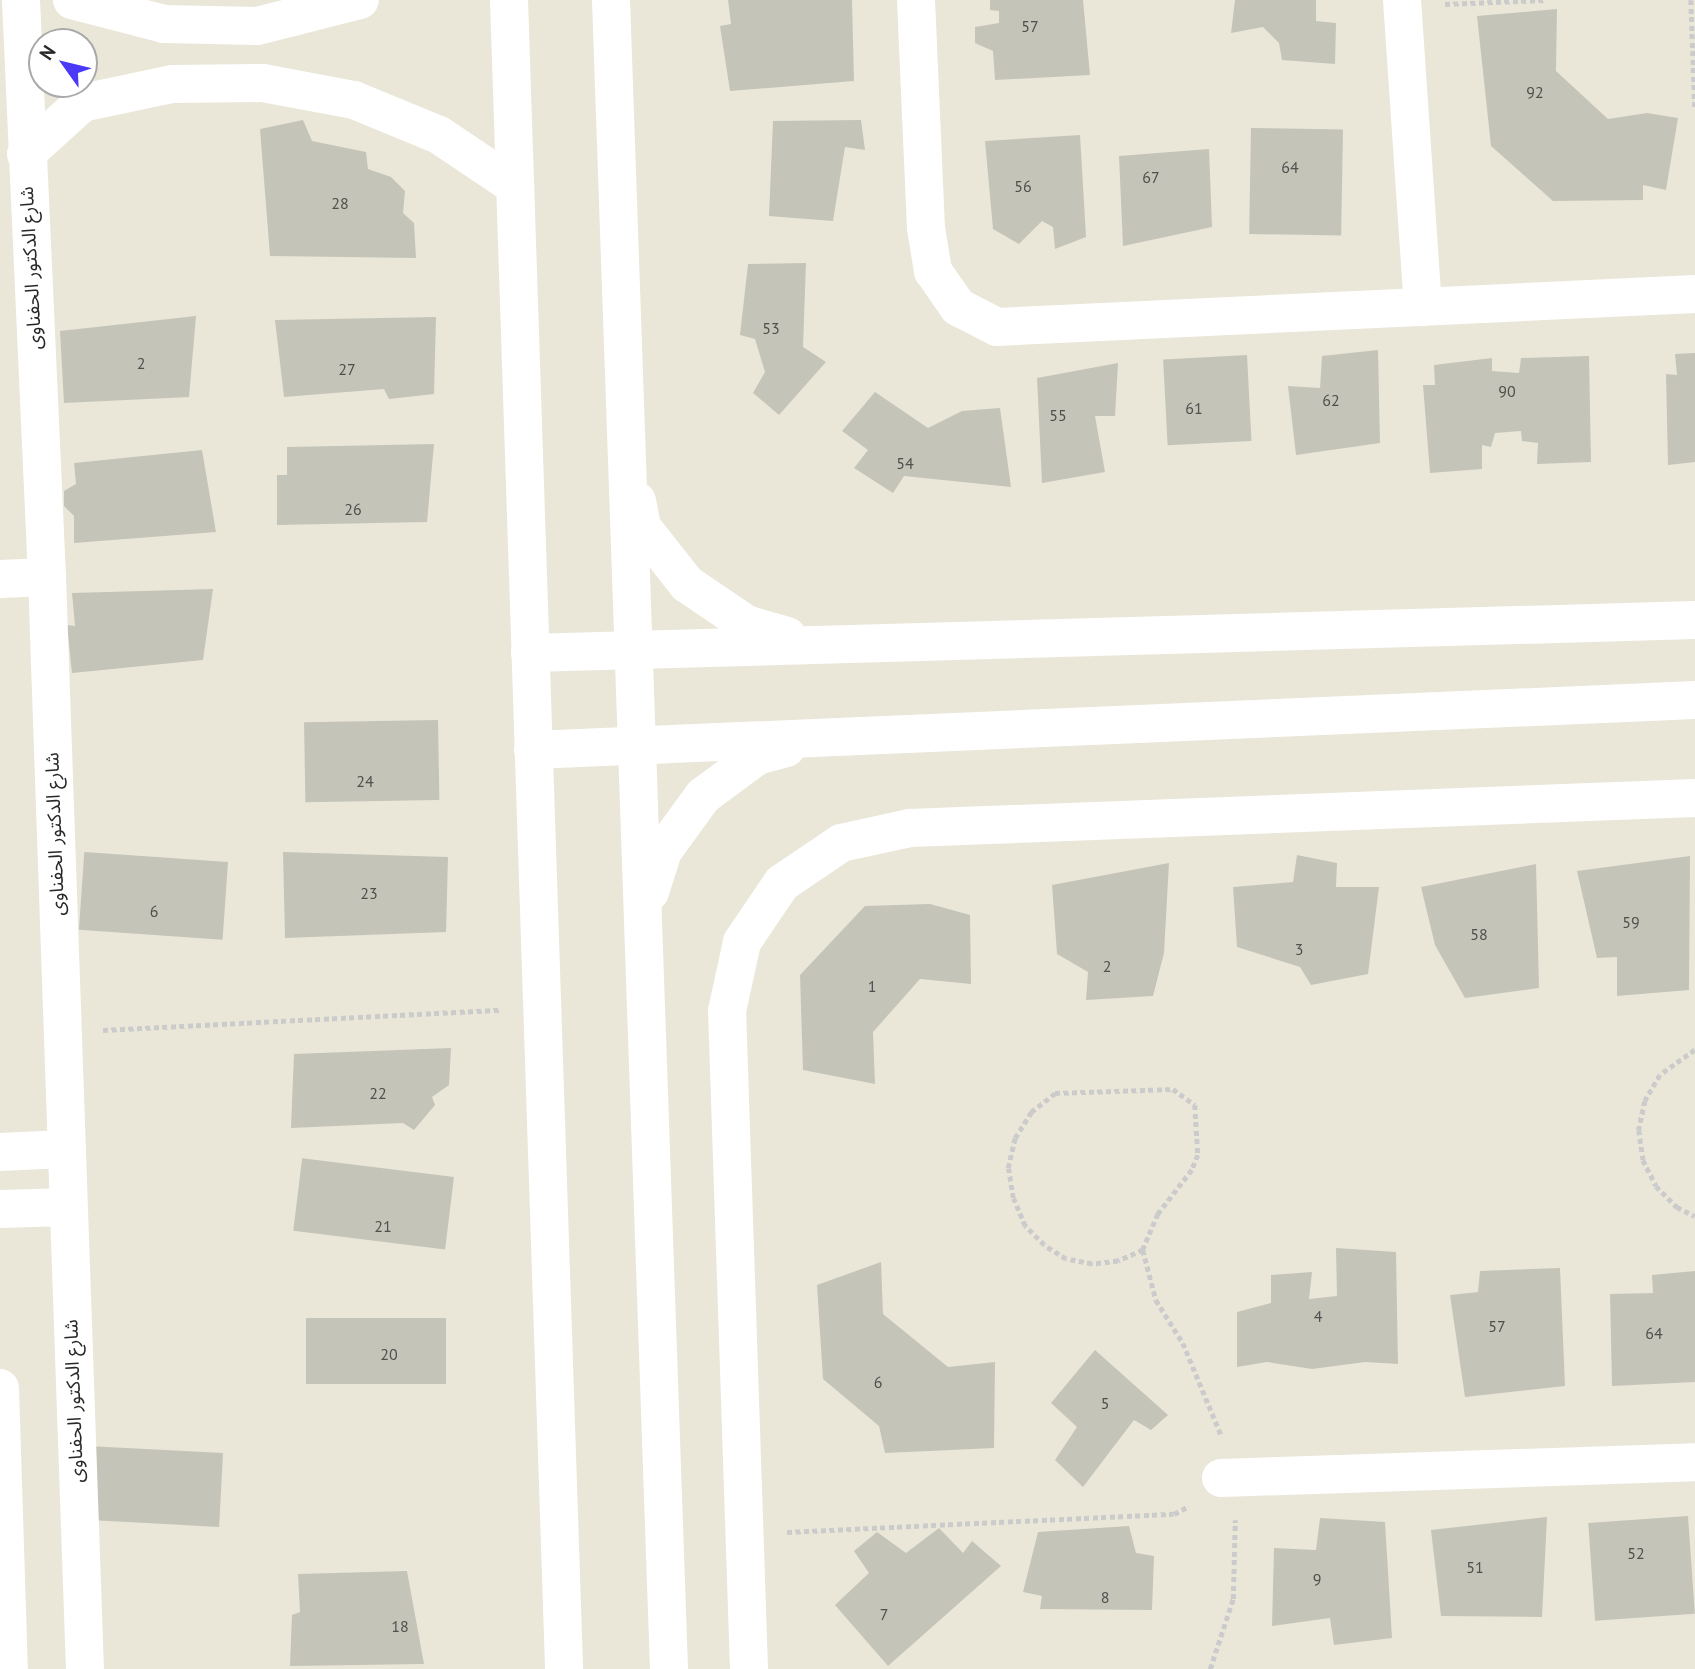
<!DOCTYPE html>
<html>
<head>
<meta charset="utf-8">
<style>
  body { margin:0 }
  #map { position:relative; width:1695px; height:1669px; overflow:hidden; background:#eae7d9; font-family:"PT Sans","Noto Sans Arabic",sans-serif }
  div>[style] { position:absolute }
  .building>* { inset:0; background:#c5c4b9; transform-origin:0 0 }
  .path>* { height:4.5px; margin-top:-2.25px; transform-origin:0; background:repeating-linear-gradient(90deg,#cbcbcb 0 5px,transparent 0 8.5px) }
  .street>* { height:38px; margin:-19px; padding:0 19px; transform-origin:19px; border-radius:19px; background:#fff }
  span { translate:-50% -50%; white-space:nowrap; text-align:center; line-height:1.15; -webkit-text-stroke:5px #fff; paint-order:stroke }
  .number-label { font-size:16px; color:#4f4f4c }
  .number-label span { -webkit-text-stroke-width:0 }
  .street-label { font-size:19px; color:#282828 }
  .north { position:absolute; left:28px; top:28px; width:70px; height:70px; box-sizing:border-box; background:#fff; border:2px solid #a9a9a9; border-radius:50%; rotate:304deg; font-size:19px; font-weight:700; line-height:28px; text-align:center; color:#282828 }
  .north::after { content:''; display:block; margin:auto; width:24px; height:32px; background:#4a39f7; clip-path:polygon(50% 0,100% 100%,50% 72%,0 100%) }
</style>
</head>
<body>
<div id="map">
  <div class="building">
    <div style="clip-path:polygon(728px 0,852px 0,854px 81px,730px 91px,720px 26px,731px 24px)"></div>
    <div style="clip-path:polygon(990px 0,1083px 0,1090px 75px,995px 80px,993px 51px,975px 43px,975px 27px,999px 23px,999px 11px,990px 10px)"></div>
    <div style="clip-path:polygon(1235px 0,1316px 0,1316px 21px,1336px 23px,1335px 64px,1282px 60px,1279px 43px,1263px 27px,1231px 33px)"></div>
    <div style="clip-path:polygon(1557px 9px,1556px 71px,1608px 119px,1647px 113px,1678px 118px,1666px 190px,1643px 185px,1643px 200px,1553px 201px,1491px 146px,1477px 16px)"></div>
    <div style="clip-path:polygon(303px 120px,312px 141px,366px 152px,368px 169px,391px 177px,405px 191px,403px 213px,414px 223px,416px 258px,270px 256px,260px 129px)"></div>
    <div style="clip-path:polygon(861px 120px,865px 150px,845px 147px,833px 221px,769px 216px,773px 121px)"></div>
    <div style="left:1251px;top:128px;width:92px;height:106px;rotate:1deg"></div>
    <div style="clip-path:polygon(1080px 135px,1086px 237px,1055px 249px,1053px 227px,1042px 221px,1019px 244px,993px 229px,985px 141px)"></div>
    <div style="clip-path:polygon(1209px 149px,1212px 227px,1123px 246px,1119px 156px)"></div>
    <div style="clip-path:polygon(806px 263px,803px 347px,826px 362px,779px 415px,753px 393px,765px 372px,755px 339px,740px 335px,748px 264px)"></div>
    <div style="clip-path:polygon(196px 316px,189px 397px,64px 403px,60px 331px)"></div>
    <div style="clip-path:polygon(436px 317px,434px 394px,389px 399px,384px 389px,284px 397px,275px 320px)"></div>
    <div style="clip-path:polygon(1378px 350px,1380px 443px,1296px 455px,1288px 386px,1320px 388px,1322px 356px)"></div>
    <div style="clip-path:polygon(1695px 353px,1695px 462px,1668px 465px,1666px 374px,1677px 375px,1675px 354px)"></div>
    <div style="left:1247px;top:355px;width:86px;height:84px;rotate:87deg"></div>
    <div style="clip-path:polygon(1589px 356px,1591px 462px,1537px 464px,1538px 443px,1522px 441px,1521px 431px,1495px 433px,1491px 447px,1482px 445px,1482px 469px,1430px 473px,1423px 385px,1435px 385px,1434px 365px,1492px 358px,1492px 371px,1519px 373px,1521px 358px)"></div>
    <div style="clip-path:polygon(1118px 363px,1115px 416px,1095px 416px,1105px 472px,1042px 483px,1037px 378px)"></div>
    <div style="clip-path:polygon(875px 392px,928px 428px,962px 411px,1000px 408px,1011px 487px,904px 476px,893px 493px,854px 468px,868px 450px,842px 431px)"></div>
    <div style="clip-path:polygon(434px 444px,427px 522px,277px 525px,277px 475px,287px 475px,287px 447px)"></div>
    <div style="clip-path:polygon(202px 450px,216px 532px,74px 543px,74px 516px,64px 506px,64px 491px,76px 484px,74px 463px)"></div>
    <div style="clip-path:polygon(213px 589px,203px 660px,72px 673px,67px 625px,75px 626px,72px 593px)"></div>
    <div style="left:438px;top:720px;width:80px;height:134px;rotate:89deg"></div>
    <div style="clip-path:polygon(283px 852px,448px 857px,446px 932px,285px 938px)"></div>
    <div style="clip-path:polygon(1297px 855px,1337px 863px,1336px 887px,1379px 887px,1368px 974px,1311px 985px,1300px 967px,1237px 947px,1233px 887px,1293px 882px)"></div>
    <div style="clip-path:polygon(1690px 856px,1689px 990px,1617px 996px,1617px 957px,1597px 958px,1577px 871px)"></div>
    <div style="left:228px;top:862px;width:78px;height:144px;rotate:94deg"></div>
    <div style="clip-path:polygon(1169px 863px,1164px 953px,1153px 996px,1086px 1000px,1088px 972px,1057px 954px,1052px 885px)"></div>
    <div style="clip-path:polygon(1536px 864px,1539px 988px,1465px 998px,1435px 945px,1421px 887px)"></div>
    <div style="clip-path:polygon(930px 904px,970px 915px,971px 984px,920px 979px,873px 1032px,875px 1084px,803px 1070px,800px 975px,865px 906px)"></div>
    <div style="clip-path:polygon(451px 1048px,449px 1085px,432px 1097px,435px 1105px,414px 1130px,403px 1123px,291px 1128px,294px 1054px)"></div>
    <div style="left:454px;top:1177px;width:73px;height:153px;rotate:97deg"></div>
    <div style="clip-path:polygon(1336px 1248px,1396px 1252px,1398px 1364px,1365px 1362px,1312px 1369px,1267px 1362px,1237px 1367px,1237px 1312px,1271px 1303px,1271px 1275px,1312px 1272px,1309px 1299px,1337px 1296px)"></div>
    <div style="clip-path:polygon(881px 1262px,883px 1314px,948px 1367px,995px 1362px,994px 1448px,885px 1453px,879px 1426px,823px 1379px,817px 1285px)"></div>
    <div style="clip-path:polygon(1560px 1268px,1565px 1386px,1465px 1397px,1450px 1295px,1478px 1292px,1480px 1271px)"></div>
    <div style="clip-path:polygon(1695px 1271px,1695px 1382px,1612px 1386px,1610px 1294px,1653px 1293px,1652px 1275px)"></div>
    <div style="left:306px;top:1318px;width:140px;height:66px"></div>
    <div style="clip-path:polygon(1095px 1350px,1168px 1415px,1151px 1430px,1134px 1420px,1083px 1487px,1055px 1460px,1077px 1427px,1051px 1403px)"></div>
    <div style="left:223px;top:1453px;width:74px;height:135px;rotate:93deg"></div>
    <div style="left:1688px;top:1516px;width:98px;height:100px;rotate:86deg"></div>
    <div style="clip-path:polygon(1547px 1517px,1542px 1617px,1441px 1616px,1431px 1530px)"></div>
    <div style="clip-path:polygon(1320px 1518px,1385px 1522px,1392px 1638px,1334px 1645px,1330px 1618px,1272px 1626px,1274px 1548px,1316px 1550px)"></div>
    <div style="clip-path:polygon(1129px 1526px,1136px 1553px,1154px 1556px,1152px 1610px,1040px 1609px,1042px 1596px,1023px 1592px,1038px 1532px)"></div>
    <div style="clip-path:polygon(939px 1528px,963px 1553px,972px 1541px,1001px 1566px,888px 1666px,835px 1605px,869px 1573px,854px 1551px,877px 1532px,906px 1553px)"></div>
    <div style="clip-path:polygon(407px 1571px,424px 1664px,290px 1666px,292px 1615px,300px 1612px,298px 1574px)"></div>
  </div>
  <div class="path">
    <div style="left:1691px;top:0;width:110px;rotate:87.9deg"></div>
    <div style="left:1445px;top:4px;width:100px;rotate:-2.3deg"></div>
    <div style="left:103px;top:1030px;width:398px;rotate:-2.9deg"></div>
    <div style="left:1695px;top:1050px;width:43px;rotate:144.5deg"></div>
    <div style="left:1660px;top:1075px;width:30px;rotate:120deg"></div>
    <div style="left:1645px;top:1101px;width:30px;rotate:102deg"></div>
    <div style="left:1639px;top:1130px;width:30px;rotate:82deg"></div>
    <div style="left:1643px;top:1160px;width:29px;rotate:63deg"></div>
    <div style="left:1656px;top:1186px;width:30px;rotate:45deg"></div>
    <div style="left:1677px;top:1207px;width:20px;rotate:27deg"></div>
    <div style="left:1173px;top:1089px;width:27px;rotate:36deg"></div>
    <div style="left:1195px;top:1105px;width:50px;rotate:86.6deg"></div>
    <div style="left:1198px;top:1155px;width:16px;rotate:112deg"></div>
    <div style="left:1192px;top:1170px;width:56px;rotate:127.7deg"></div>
    <div style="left:1158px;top:1214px;width:39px;rotate:113deg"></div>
    <div style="left:1143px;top:1250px;width:27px;rotate:156deg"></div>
    <div style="left:1118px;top:1261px;width:26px;rotate:173deg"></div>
    <div style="left:1092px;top:1264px;width:26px;rotate:-169deg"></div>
    <div style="left:1066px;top:1259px;width:26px;rotate:-148deg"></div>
    <div style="left:1044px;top:1245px;width:27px;rotate:-135deg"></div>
    <div style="left:1025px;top:1226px;width:30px;rotate:-113deg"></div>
    <div style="left:1013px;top:1198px;width:30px;rotate:-99deg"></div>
    <div style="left:1008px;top:1168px;width:31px;rotate:-77deg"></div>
    <div style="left:1015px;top:1138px;width:31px;rotate:-58deg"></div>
    <div style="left:1031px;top:1112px;width:31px;rotate:-38deg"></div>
    <div style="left:1055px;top:1093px;width:118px;rotate:-1.9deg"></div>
    <div style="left:1143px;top:1250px;width:52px;rotate:75.4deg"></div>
    <div style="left:1156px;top:1300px;width:51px;rotate:57.9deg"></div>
    <div style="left:1183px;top:1343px;width:102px;rotate:67.5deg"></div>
    <div style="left:787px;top:1532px;width:387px;rotate:-2.7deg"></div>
    <div style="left:1174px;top:1514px;width:17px;rotate:-28deg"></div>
    <div style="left:1210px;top:1669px;width:74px;rotate:-71.8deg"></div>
    <div style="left:1233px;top:1599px;width:79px;rotate:-88.5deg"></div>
  </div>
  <div class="street">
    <div style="left:21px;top:0;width:578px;rotate:87.42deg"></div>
    <div style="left:47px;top:577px;width:1093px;rotate:88.01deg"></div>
    <div style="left:72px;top:0;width:95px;rotate:14.6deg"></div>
    <div style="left:164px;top:24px;width:93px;rotate:1.2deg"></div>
    <div style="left:257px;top:26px;width:106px;rotate:-14.2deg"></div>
    <div style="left:509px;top:0;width:1670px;rotate:88.11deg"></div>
    <div style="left:611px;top:0;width:1670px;rotate:88.01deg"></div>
    <div style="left:916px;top:0;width:228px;rotate:87.5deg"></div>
    <div style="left:926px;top:228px;width:44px;rotate:80.8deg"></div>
    <div style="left:933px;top:271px;width:44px;rotate:55.2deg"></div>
    <div style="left:958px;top:307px;width:44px;rotate:27.1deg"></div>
    <div style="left:997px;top:327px;width:699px;rotate:-2.71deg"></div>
    <div style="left:1402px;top:0;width:308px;rotate:86.1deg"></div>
    <div style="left:26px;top:154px;width:76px;rotate:-42.3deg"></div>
    <div style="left:82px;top:103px;width:92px;rotate:-11.9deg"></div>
    <div style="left:172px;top:84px;width:91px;rotate:-0.6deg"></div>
    <div style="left:263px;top:83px;width:93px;rotate:10.6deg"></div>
    <div style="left:354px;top:100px;width:92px;rotate:22.4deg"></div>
    <div style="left:439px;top:135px;width:92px;rotate:33.9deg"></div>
    <div style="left:637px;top:501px;width:26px;rotate:79deg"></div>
    <div style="left:642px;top:527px;width:73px;rotate:51.7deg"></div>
    <div style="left:687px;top:584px;width:71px;rotate:34.1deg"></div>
    <div style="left:746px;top:624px;width:43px;rotate:16.3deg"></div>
    <div style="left:0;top:579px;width:47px;rotate:-2.4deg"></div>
    <div style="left:530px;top:653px;width:1165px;rotate:-1.62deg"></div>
    <div style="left:533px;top:750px;width:1163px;rotate:-2.46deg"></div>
    <div style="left:650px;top:892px;width:43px;rotate:-72.4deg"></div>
    <div style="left:663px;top:851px;width:68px;rotate:-54deg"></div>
    <div style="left:703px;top:796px;width:67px;rotate:-36.5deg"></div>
    <div style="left:757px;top:756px;width:30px;rotate:-15deg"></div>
    <div style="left:0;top:1152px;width:65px;rotate:-2.6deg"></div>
    <div style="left:0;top:1209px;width:67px;rotate:-1.7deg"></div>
    <div style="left:0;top:1388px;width:281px;rotate:88.2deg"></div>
    <div style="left:1221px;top:1478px;width:474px;rotate:-1.9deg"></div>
    <div style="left:749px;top:1669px;width:658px;rotate:-91.91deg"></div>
    <div style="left:727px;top:1011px;width:71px;rotate:-77.7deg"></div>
    <div style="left:742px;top:942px;width:71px;rotate:-55.9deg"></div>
    <div style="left:782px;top:883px;width:71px;rotate:-34.1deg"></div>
    <div style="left:841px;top:843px;width:71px;rotate:-12.3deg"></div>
    <div style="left:910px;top:828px;width:786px;rotate:-2.19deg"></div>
  </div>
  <div class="number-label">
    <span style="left:1030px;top:26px">57</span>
    <span style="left:1535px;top:92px">92</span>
    <span style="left:1290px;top:167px">64</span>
    <span style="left:1151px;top:177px">67</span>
    <span style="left:1023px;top:186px">56</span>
    <span style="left:340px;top:203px">28</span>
    <span style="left:771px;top:328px">53</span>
    <span style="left:141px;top:363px">2</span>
    <span style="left:347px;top:369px">27</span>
    <span style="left:1507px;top:391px">90</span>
    <span style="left:1331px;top:400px">62</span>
    <span style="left:1194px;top:408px">61</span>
    <span style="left:1058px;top:415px">55</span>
    <span style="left:905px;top:463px">54</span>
    <span style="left:353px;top:509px">26</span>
    <span style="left:365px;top:781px">24</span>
    <span style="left:369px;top:893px">23</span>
    <span style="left:154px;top:911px">6</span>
    <span style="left:1631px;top:922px">59</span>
    <span style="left:1479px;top:934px">58</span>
    <span style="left:1299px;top:949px">3</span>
    <span style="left:1107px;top:966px">2</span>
    <span style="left:872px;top:986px">1</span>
    <span style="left:378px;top:1093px">22</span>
    <span style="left:383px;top:1226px">21</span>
    <span style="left:1318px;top:1316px">4</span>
    <span style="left:1497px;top:1326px">57</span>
    <span style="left:1654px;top:1333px">64</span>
    <span style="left:389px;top:1354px">20</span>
    <span style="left:878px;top:1382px">6</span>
    <span style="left:1105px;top:1403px">5</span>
    <span style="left:1636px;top:1553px">52</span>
    <span style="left:1475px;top:1567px">51</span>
    <span style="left:1317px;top:1579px">9</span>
    <span style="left:1105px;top:1597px">8</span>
    <span style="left:884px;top:1614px">7</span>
    <span style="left:400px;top:1626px">18</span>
  </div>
  <div class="street-label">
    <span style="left:31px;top:268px;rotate:-93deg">شارع الدكتور الحفناوى</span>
    <span style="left:55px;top:834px;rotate:-92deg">شارع الدكتور الحفناوى</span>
    <span style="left:74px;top:1401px;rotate:-92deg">شارع الدكتور الحفناوى</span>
  </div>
  <div class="north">N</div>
</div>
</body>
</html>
